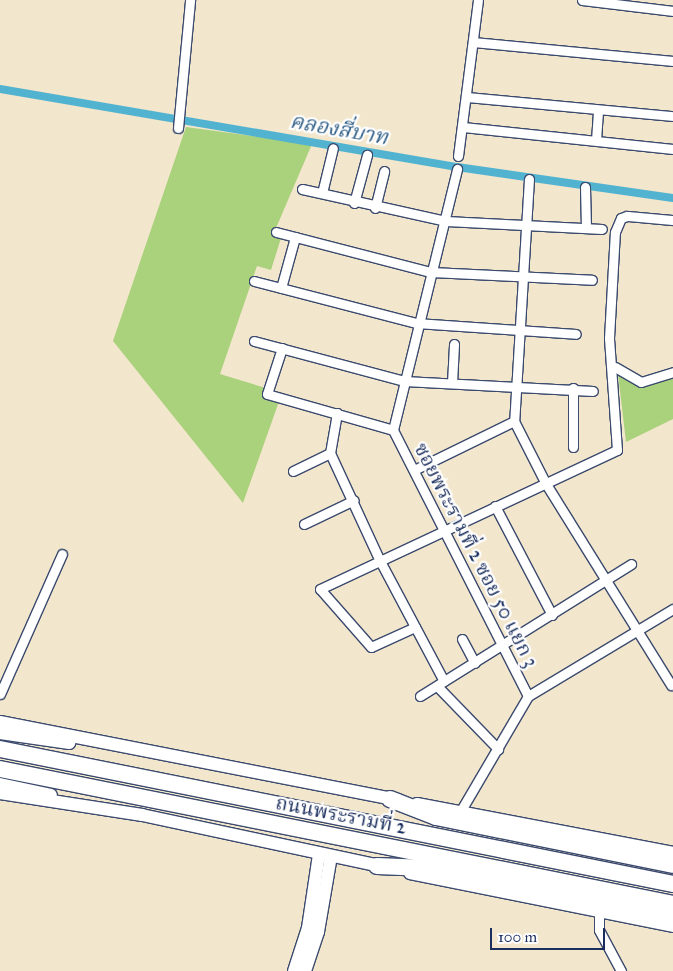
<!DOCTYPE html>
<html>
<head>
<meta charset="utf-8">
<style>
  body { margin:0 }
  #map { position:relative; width:673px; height:971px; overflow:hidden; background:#f2e6cc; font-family:"IM FELL Great Primer","Noto Serif Thai",serif }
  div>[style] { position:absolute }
  .green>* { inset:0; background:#aad17b }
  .canal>* { height:8px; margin:-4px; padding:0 4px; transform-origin:4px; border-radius:4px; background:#52b3d1 }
  .roads { filter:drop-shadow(1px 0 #3b4a6e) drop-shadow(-1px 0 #3b4a6e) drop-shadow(0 1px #3b4a6e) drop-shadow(0 -1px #3b4a6e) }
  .street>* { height:9px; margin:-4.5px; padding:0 4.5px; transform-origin:4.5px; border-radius:4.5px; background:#fff }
  .secondary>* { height:12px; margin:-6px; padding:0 6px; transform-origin:6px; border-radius:6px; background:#fff }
  .highway>* { height:16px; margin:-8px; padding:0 8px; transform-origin:8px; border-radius:8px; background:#fff }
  span { translate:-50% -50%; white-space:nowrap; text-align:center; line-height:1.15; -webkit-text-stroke:4.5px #fff; paint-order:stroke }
  .street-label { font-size:20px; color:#1b2f5e }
  .water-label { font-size:21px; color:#2e5d86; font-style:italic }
  .scale { position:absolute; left:490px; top:928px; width:115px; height:22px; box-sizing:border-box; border:2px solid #1b2f5e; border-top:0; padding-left:6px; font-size:15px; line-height:18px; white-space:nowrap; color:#1b2f5e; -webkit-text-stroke:4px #fff; paint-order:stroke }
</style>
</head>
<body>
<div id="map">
  <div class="green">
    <div style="clip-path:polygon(186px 127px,312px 144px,273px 235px,281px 238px,271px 270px,257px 266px,220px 374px,282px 393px,243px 503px,113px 341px)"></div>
    <div style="clip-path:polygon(618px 374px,641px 386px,673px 377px,673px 419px,626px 442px)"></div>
  </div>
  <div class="canal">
    <div style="left:0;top:89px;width:464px;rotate:9.7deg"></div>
    <div style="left:457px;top:167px;width:218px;rotate:8.2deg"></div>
  </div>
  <div class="roads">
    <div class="street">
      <div style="left:582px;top:0;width:92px;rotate:6.9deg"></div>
      <div style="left:473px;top:42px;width:201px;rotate:5.4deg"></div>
      <div style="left:467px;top:97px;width:207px;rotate:5.3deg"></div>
      <div style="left:463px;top:127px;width:211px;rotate:6deg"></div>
      <div style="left:178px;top:128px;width:129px;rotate:-84.6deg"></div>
      <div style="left:596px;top:140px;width:30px;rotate:-86deg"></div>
      <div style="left:458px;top:156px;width:157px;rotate:-82.7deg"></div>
      <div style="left:529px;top:179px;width:242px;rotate:93.5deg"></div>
      <div style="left:514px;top:421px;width:71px;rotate:63.1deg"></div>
      <div style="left:546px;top:484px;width:237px;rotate:58.1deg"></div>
      <div style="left:585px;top:187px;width:41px;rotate:88.6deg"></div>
      <div style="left:302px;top:189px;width:148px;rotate:12.5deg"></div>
      <div style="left:446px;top:221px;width:156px;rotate:2.9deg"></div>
      <div style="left:322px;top:193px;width:46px;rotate:-76.3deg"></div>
      <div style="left:354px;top:203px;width:50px;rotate:-74.8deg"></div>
      <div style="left:375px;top:208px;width:38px;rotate:-76deg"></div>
      <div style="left:276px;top:232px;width:160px;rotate:14.5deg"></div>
      <div style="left:431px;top:272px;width:161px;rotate:2.8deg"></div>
      <div style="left:254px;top:281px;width:167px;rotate:14.5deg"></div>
      <div style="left:416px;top:323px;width:160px;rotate:3.9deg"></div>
      <div style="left:281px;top:288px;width:53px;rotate:-74.6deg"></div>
      <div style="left:254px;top:341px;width:155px;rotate:14.9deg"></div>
      <div style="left:404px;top:381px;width:189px;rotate:3deg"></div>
      <div style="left:282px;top:348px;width:48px;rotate:108.1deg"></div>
      <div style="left:267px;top:394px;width:131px;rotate:15.9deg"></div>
      <div style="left:393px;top:430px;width:269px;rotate:-76.2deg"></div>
      <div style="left:615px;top:367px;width:30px;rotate:30deg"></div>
      <div style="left:641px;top:382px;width:34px;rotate:-17deg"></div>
      <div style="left:452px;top:383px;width:39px;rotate:-87deg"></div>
      <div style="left:337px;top:413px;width:41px;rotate:99.9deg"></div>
      <div style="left:330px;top:453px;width:117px;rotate:65.2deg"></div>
      <div style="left:379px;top:559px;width:138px;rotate:62deg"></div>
      <div style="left:393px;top:430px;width:298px;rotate:63.1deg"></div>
      <div style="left:573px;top:447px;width:59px;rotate:-90deg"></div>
      <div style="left:414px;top:470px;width:111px;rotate:-26.1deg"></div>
      <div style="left:293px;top:471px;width:41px;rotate:-25.9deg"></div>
      <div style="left:495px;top:506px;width:123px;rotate:62.4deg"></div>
      <div style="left:304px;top:524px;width:55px;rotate:-25.6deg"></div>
      <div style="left:415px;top:627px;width:48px;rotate:155.6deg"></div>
      <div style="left:371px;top:647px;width:77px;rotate:-131.3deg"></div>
      <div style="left:320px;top:589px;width:328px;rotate:-25.1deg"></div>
      <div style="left:617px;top:450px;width:112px;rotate:-94.1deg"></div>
      <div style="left:609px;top:338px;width:106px;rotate:-86.8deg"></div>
      <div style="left:615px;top:232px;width:15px;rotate:-67deg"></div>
      <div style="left:621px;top:218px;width:6px;rotate:-18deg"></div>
      <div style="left:627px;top:216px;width:46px;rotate:5deg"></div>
      <div style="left:462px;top:639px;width:27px;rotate:62deg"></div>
      <div style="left:437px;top:686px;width:88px;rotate:45.9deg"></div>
      <div style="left:0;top:694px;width:153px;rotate:-66.1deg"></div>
      <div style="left:420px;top:696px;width:249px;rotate:-32deg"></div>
      <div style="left:460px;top:812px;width:134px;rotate:-59.6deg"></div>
      <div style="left:528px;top:696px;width:169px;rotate:-31deg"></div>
      <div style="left:599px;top:912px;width:18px;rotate:90deg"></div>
      <div style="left:599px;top:930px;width:47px;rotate:61.8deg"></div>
    </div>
    <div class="secondary">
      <div style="left:0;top:722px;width:405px;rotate:11.1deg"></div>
      <div style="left:0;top:733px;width:70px;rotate:8.2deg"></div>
      <div style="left:0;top:784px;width:52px;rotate:12.2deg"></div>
      <div style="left:0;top:793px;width:144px;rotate:8.8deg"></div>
      <div style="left:142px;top:815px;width:249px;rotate:12.1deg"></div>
      <div style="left:417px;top:804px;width:261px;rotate:10.8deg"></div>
      <div style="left:410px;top:873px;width:268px;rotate:11.4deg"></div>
      <div style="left:294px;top:971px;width:45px;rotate:-72deg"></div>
      <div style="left:308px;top:928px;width:75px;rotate:-81.5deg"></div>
      <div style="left:305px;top:971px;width:41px;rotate:-71.6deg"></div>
      <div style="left:318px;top:932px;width:77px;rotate:-80.3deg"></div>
    </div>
    <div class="highway">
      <div style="left:0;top:749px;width:686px;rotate:11.34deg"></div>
      <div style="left:0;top:769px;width:686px;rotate:11.34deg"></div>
      <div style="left:390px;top:799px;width:49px;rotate:21.4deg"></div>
      <div style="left:436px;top:817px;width:242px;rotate:11.4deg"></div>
      <div style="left:377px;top:866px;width:49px;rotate:2.3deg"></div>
      <div style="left:426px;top:868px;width:252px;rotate:11.4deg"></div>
    </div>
  </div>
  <div class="street-label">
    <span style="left:476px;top:555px;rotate:63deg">ซอยพระรามที่ 2 ซอย 50 แยก 3</span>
    <span style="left:341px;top:815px;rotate:11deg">ถนนพระรามที่ 2</span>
  </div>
  <div class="water-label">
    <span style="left:339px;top:129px;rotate:10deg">คลองสี่บาท</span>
  </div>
  <div class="scale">100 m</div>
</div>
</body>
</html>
